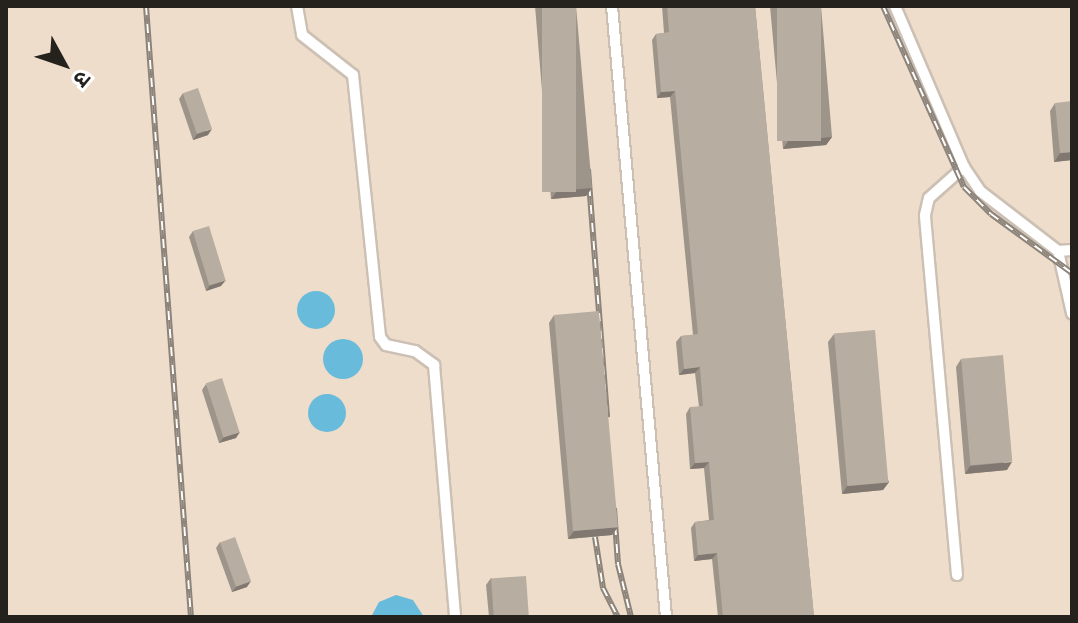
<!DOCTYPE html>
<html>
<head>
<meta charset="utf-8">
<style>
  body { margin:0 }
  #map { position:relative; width:1078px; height:623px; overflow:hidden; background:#f5e9dc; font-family:Lora,"Noto Sans Devanagari",serif }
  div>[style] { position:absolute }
  .built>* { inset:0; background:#eeddca; transform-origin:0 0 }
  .water>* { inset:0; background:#68bbdb }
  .round { border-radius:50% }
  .roads { filter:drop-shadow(2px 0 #ccc0b4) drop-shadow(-2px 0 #ccc0b4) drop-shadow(0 2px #ccc0b4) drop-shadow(0 -2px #ccc0b4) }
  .minor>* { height:10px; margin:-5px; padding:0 5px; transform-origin:5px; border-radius:5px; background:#fff }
  .rail>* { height:6px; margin-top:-3px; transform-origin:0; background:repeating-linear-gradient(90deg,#fff 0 9px,#8c847b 0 18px); box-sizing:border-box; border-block:2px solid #8c847b }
  .wall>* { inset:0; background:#9e958a }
  .shaded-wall>* { inset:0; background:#817971 }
  .building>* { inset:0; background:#b8ada1; transform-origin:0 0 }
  span { translate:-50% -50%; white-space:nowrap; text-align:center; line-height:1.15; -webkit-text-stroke:8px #fff; paint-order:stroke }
  .frame { position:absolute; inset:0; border:8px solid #25211c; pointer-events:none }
  .north { position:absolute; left:24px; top:24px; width:80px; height:80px; -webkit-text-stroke:6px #fff; paint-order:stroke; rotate:130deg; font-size:22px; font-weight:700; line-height:32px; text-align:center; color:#25211c }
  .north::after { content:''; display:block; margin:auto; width:28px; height:36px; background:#25211c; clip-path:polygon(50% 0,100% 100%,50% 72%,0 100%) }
</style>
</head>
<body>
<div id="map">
  <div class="built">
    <div style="left:6px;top:6px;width:1066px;height:611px"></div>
  </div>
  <div class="water">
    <div class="round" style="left:297px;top:291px;width:38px;height:38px"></div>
    <div class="round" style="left:323px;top:339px;width:40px;height:40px"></div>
    <div class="round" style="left:308px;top:394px;width:38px;height:38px"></div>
    <div style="clip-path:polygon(396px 595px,413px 600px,424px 617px,371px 617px,379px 602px)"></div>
  </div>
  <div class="roads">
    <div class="minor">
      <div style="left:297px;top:6px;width:29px;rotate:80deg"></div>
      <div style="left:302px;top:35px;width:65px;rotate:38.1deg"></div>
      <div style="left:353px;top:75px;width:263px;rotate:84.1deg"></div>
      <div style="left:380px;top:337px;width:10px;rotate:53deg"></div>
      <div style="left:386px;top:345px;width:30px;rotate:12deg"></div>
      <div style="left:415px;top:351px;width:24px;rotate:36deg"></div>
      <div style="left:434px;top:365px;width:253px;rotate:85.2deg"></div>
      <div style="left:612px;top:6px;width:613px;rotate:84.95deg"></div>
      <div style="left:895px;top:6px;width:175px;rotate:66.8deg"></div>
      <div style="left:964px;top:167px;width:29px;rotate:56deg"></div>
      <div style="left:980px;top:191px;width:98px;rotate:37.6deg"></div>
      <div style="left:1058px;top:251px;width:64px;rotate:77.3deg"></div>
      <div style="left:1058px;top:251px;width:14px;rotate:-4deg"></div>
      <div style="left:957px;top:575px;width:361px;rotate:-95.1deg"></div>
      <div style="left:925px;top:215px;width:17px;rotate:-77deg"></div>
      <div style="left:929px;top:198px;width:47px;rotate:-41.5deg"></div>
    </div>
  </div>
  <div class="rail">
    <div style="left:146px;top:6px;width:613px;rotate:85.79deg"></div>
    <div style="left:883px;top:6px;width:198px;rotate:65.9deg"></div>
    <div style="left:964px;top:187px;width:38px;rotate:45deg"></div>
    <div style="left:991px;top:214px;width:100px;rotate:36.1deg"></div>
    <div style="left:588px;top:169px;width:249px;rotate:85.6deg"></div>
    <div style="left:614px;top:508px;width:56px;rotate:85.9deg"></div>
    <div style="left:618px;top:564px;width:55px;rotate:76.2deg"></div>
    <div style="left:595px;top:537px;width:52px;rotate:81.1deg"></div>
    <div style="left:603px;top:588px;width:33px;rotate:63deg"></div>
  </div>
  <div class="wall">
    <div style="clip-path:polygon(535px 6px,576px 6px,592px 188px,586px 196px,551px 199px)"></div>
    <div style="clip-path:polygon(662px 6px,755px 6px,814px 617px,718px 617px,712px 559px,694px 561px,691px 528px,695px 522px,709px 520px,704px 468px,690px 469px,686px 414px,690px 407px,699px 407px,695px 373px,679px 375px,676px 342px,681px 336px,693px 335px,670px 97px,657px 98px,652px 40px,656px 34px,664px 33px)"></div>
    <div style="clip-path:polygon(770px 6px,821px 6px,832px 137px,826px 145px,783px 149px)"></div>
    <div style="clip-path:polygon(183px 93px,208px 135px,193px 140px,179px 99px)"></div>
    <div style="clip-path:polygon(1055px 103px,1072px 160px,1054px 162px,1050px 111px)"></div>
    <div style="clip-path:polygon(193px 231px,221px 286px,206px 291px,189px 237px)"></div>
    <div style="clip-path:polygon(554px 315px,618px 527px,612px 535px,568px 539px,549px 323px)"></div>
    <div style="clip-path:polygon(834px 334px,889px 482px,883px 490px,842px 494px,828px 342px)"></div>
    <div style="clip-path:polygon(961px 359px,1007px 470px,965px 474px,956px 367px)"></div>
    <div style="clip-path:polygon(206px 384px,236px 438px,219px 443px,202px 390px)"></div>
    <div style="clip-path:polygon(220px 542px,247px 587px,232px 592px,216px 548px)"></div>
    <div style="clip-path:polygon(491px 578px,529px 617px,489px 617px,486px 585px)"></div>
  </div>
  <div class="shaded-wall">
    <div style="clip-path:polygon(675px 91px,670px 97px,657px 98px,661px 92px)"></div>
    <div style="clip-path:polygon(212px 129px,208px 135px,193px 140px,197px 134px)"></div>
    <div style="clip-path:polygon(832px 137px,826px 145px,783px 149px,788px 141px)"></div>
    <div style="clip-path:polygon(1072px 152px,1072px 160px,1054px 162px,1060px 153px)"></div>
    <div style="clip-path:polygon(592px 188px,586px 196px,551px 199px,557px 191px)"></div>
    <div style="clip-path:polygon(226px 280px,221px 286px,206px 291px,210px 285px)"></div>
    <div style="clip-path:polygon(700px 367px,695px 373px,679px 375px,684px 369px)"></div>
    <div style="clip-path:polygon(240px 432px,236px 438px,219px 443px,224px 437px)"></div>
    <div style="clip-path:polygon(709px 462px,704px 468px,690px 469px,695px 463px)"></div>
    <div style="clip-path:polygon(1012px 462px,1007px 470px,965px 474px,970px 466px)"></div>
    <div style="clip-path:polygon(889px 482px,883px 490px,842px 494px,847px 486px)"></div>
    <div style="clip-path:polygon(618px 527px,612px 535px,568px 539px,574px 531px)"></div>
    <div style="clip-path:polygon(717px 553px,712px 559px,694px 561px,698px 555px)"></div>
    <div style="clip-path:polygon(251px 581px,247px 587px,232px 592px,237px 586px)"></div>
  </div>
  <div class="building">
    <div style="left:542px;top:6px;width:34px;height:186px"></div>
    <div style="clip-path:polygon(667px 6px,755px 6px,814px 617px,723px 617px,717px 553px,698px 555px,695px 522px,714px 520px,709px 462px,695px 463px,690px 407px,703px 406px,700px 367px,684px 369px,681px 336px,698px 334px,675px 91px,661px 92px,656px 34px,669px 32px)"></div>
    <div style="left:777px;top:6px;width:44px;height:135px"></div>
    <div style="left:198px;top:88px;width:43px;height:16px;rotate:71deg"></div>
    <div style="clip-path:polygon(1072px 101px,1072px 152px,1060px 153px,1055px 103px)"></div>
    <div style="left:209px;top:226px;width:57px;height:17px;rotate:73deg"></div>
    <div style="left:599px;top:311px;width:217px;height:45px;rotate:85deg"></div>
    <div style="left:875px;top:330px;width:153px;height:41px;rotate:85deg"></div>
    <div style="left:1003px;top:355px;width:107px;height:42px;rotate:85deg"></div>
    <div style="left:222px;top:378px;width:57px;height:17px;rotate:72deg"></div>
    <div style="left:235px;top:537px;width:47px;height:16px;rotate:70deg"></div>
    <div style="left:526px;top:576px;width:41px;height:35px;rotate:86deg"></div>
  </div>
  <div class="frame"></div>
  <div class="north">उ</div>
</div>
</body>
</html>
